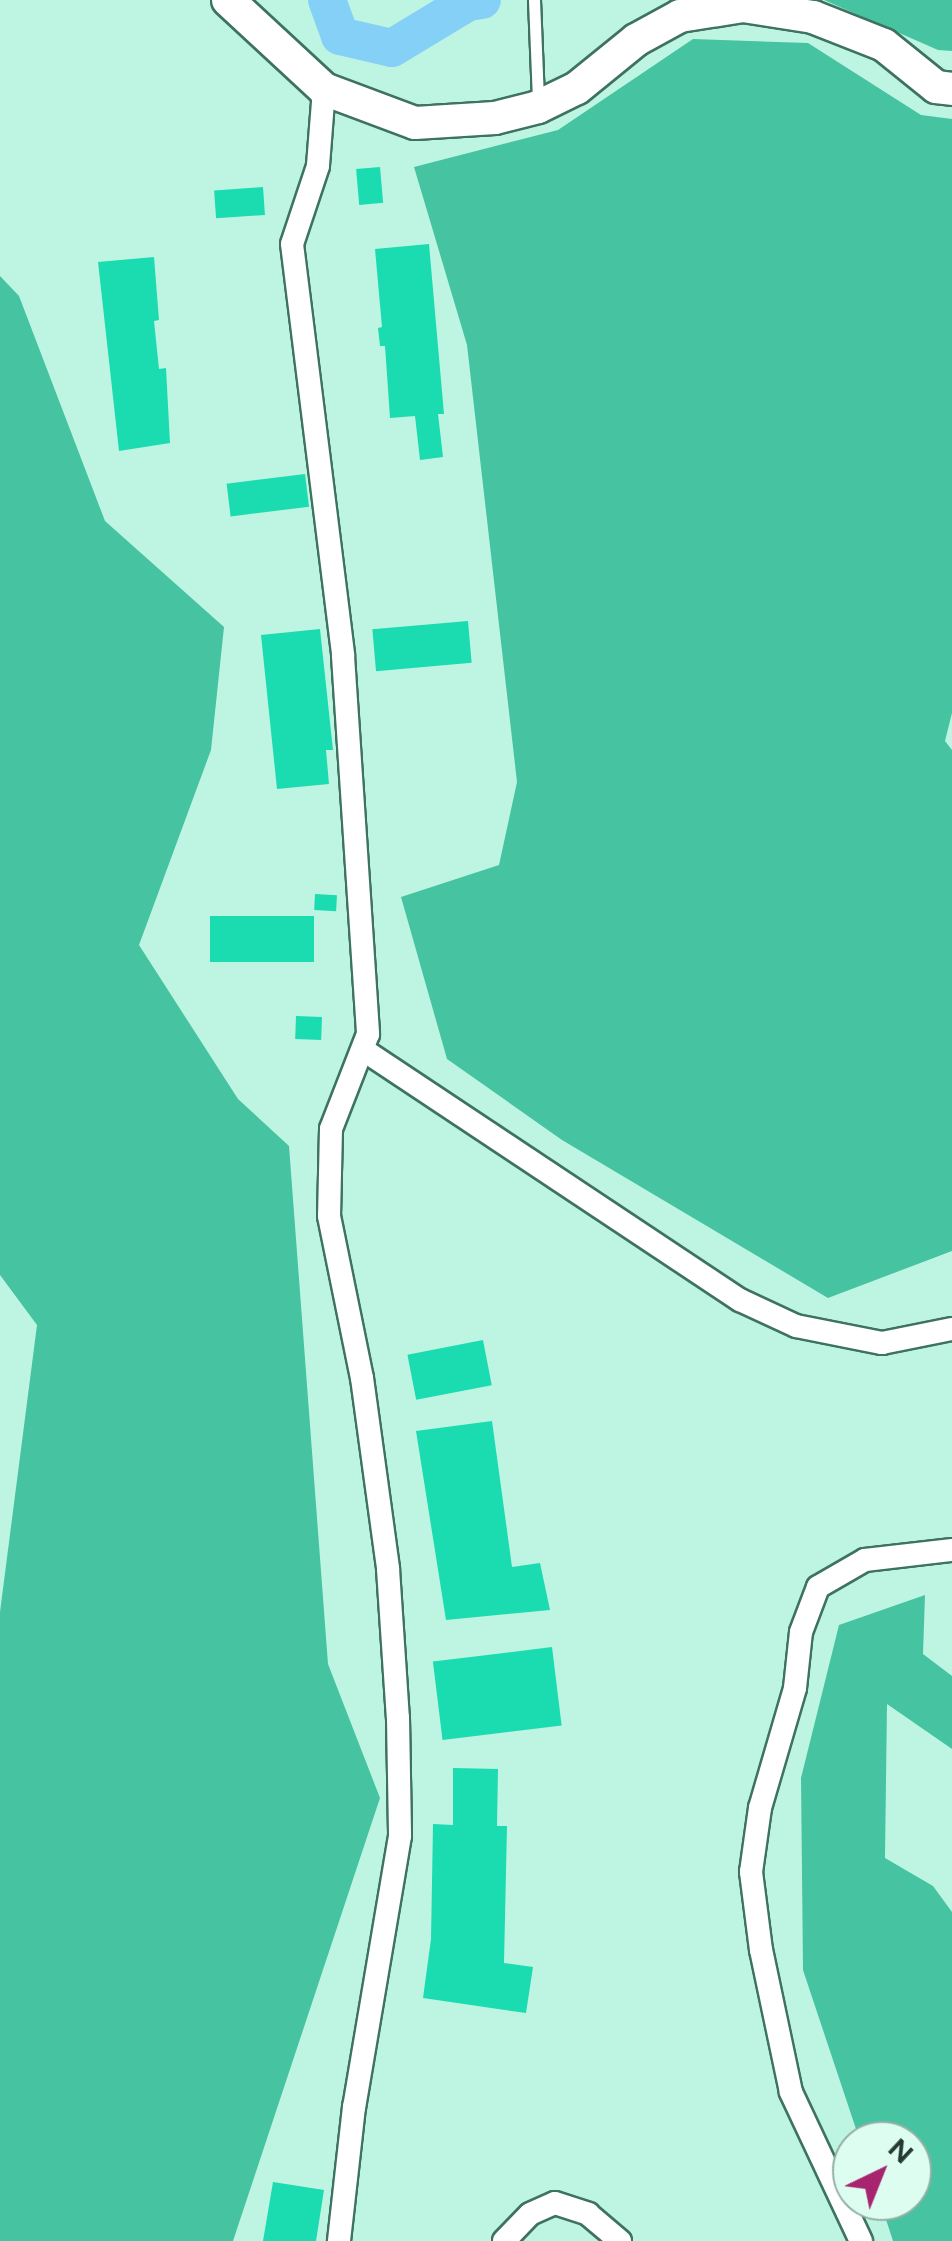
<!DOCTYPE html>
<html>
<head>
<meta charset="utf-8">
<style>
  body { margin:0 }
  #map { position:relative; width:952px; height:2241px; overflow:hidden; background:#bef5e2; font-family:Figtree,sans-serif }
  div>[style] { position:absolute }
  .forest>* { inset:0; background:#46c3a0 }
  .river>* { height:38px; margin:-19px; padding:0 19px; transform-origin:19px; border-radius:19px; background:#85d0f6 }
  .building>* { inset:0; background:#1bdcb0; transform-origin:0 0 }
  .roads { filter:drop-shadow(2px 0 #3e7261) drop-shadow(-2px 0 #3e7261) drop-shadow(0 2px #3e7261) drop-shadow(0 -2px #3e7261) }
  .lane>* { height:11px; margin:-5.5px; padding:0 5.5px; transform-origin:5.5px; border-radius:5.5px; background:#fff }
  .street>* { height:22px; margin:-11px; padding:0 11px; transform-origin:11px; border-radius:11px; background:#fff }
  .secondary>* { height:32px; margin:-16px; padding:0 16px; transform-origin:16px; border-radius:16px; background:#fff }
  span { translate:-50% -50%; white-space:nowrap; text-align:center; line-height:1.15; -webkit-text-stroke:10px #ddfdf1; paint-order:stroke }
  .north { position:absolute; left:832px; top:2121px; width:100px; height:100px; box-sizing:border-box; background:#ddfdf1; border:2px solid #93afa5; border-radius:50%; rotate:43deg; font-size:28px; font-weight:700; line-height:40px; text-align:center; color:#243a33 }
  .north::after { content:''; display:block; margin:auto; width:35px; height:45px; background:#a8246f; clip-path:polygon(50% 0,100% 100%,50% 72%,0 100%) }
</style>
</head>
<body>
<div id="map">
  <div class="forest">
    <div style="clip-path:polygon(824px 0,952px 0,952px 51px,938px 50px)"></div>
    <div style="clip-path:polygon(693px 39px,808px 43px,921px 115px,952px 119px,952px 713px,945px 741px,952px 750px,952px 1251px,828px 1298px,562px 1140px,447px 1059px,401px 897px,499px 865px,517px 782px,467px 345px,414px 167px,558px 130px)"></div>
    <div style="clip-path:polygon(0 276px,19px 296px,105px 521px,224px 627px,211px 750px,139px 945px,238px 1099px,289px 1146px,328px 1664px,380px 1798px,233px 2241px,0 2241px,0 1612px,37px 1325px,0 1275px)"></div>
    <div style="clip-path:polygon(925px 1595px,923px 1654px,952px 1676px,952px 1749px,887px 1704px,885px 1858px,933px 1886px,952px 1912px,952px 2241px,893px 2241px,880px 2201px,912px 2201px,912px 2141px,860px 2141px,803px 1970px,801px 1778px,839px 1625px)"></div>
  </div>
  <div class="river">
    <div style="left:327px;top:0;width:38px;rotate:70deg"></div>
    <div style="left:340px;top:36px;width:53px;rotate:13deg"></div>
    <div style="left:392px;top:48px;width:89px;rotate:-31.2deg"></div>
    <div style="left:468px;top:2px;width:14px;rotate:-8deg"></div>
  </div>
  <div class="building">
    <div style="left:380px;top:167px;width:36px;height:24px;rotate:85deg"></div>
    <div style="left:263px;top:187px;width:28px;height:49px;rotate:86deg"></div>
    <div style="clip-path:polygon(429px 244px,444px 414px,438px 414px,443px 457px,420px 460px,415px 416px,390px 418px,385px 346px,380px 346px,378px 328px,382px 327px,375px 249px)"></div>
    <div style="clip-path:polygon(154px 257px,159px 320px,154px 321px,159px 369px,166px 368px,170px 443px,119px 451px,98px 262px)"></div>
    <div style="left:305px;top:474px;width:33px;height:79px;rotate:83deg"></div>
    <div style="left:468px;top:621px;width:42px;height:96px;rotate:85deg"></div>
    <div style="clip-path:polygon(320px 629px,333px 750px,326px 750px,329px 784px,277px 789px,261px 635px)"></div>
    <div style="left:315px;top:894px;width:22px;height:16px;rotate:3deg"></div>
    <div style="left:314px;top:916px;width:46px;height:104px;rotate:90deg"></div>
    <div style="left:296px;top:1016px;width:26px;height:23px;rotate:2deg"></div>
    <div style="left:483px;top:1340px;width:46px;height:77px;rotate:79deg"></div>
    <div style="clip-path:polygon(492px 1421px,512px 1567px,540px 1563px,550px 1610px,446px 1620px,416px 1431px)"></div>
    <div style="left:552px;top:1647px;width:79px;height:120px;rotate:83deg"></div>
    <div style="clip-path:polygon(453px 1768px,498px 1769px,497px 1826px,507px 1826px,504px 1963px,533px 1967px,526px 2013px,423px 1998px,431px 1939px,433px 1824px,453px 1825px)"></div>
    <div style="clip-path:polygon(273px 2182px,324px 2190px,316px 2241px,263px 2241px)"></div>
  </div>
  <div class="roads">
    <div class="lane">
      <div style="left:534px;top:0;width:101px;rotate:87.7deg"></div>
    </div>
    <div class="street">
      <div style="left:324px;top:89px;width:77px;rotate:94.5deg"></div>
      <div style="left:318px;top:166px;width:82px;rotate:108.4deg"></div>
      <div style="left:292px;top:244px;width:415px;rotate:82.9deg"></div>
      <div style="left:343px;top:656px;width:379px;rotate:86.2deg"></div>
      <div style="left:368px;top:1034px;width:102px;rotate:111.3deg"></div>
      <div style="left:331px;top:1129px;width:87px;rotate:91.3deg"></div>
      <div style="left:329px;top:1216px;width:165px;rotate:78.5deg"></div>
      <div style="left:362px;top:1378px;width:193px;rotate:82.2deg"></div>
      <div style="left:388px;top:1569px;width:149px;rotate:86.2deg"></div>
      <div style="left:398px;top:1718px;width:118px;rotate:89deg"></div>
      <div style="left:400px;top:1836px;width:275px;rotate:99.6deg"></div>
      <div style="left:354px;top:2107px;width:135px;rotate:96.4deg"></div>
      <div style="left:365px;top:1051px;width:450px;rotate:33.6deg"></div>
      <div style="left:740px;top:1300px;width:62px;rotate:24.9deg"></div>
      <div style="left:796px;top:1326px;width:88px;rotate:11.2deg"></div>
      <div style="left:882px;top:1343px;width:71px;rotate:-11.3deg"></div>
      <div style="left:504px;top:2241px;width:37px;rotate:-46deg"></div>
      <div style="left:530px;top:2214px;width:27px;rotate:-24deg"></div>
      <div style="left:555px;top:2203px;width:35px;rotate:18deg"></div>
      <div style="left:588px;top:2214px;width:42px;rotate:40.2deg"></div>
      <div style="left:861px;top:2241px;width:165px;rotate:-115.2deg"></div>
      <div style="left:791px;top:2092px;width:145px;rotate:-101.9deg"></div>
      <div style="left:761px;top:1950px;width:79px;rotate:-97.3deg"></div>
      <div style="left:751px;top:1872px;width:65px;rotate:-82deg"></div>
      <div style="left:760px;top:1808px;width:125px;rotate:-73.7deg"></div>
      <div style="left:795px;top:1688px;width:56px;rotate:-83.9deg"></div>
      <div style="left:801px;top:1632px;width:48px;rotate:-69.3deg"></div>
      <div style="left:818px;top:1587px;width:54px;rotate:-29.9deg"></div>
      <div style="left:865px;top:1560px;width:88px;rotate:-6.6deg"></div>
    </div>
    <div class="secondary">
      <div style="left:228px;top:0;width:131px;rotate:42.8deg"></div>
      <div style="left:324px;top:89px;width:97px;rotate:20.5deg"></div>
      <div style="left:415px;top:123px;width:80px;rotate:-3.6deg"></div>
      <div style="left:495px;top:118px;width:44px;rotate:-14.3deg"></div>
      <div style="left:538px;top:107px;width:43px;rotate:-26deg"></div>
      <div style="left:577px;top:88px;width:76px;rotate:-39.1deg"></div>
      <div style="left:636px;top:40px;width:50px;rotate:-28.6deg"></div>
      <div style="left:680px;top:16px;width:64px;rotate:-9deg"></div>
      <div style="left:743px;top:6px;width:71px;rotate:8.9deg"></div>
      <div style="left:813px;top:17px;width:76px;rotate:21.5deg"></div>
      <div style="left:884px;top:45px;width:67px;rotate:38.9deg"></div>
      <div style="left:936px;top:87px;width:16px;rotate:7deg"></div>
    </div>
  </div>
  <div class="north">N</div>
</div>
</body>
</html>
